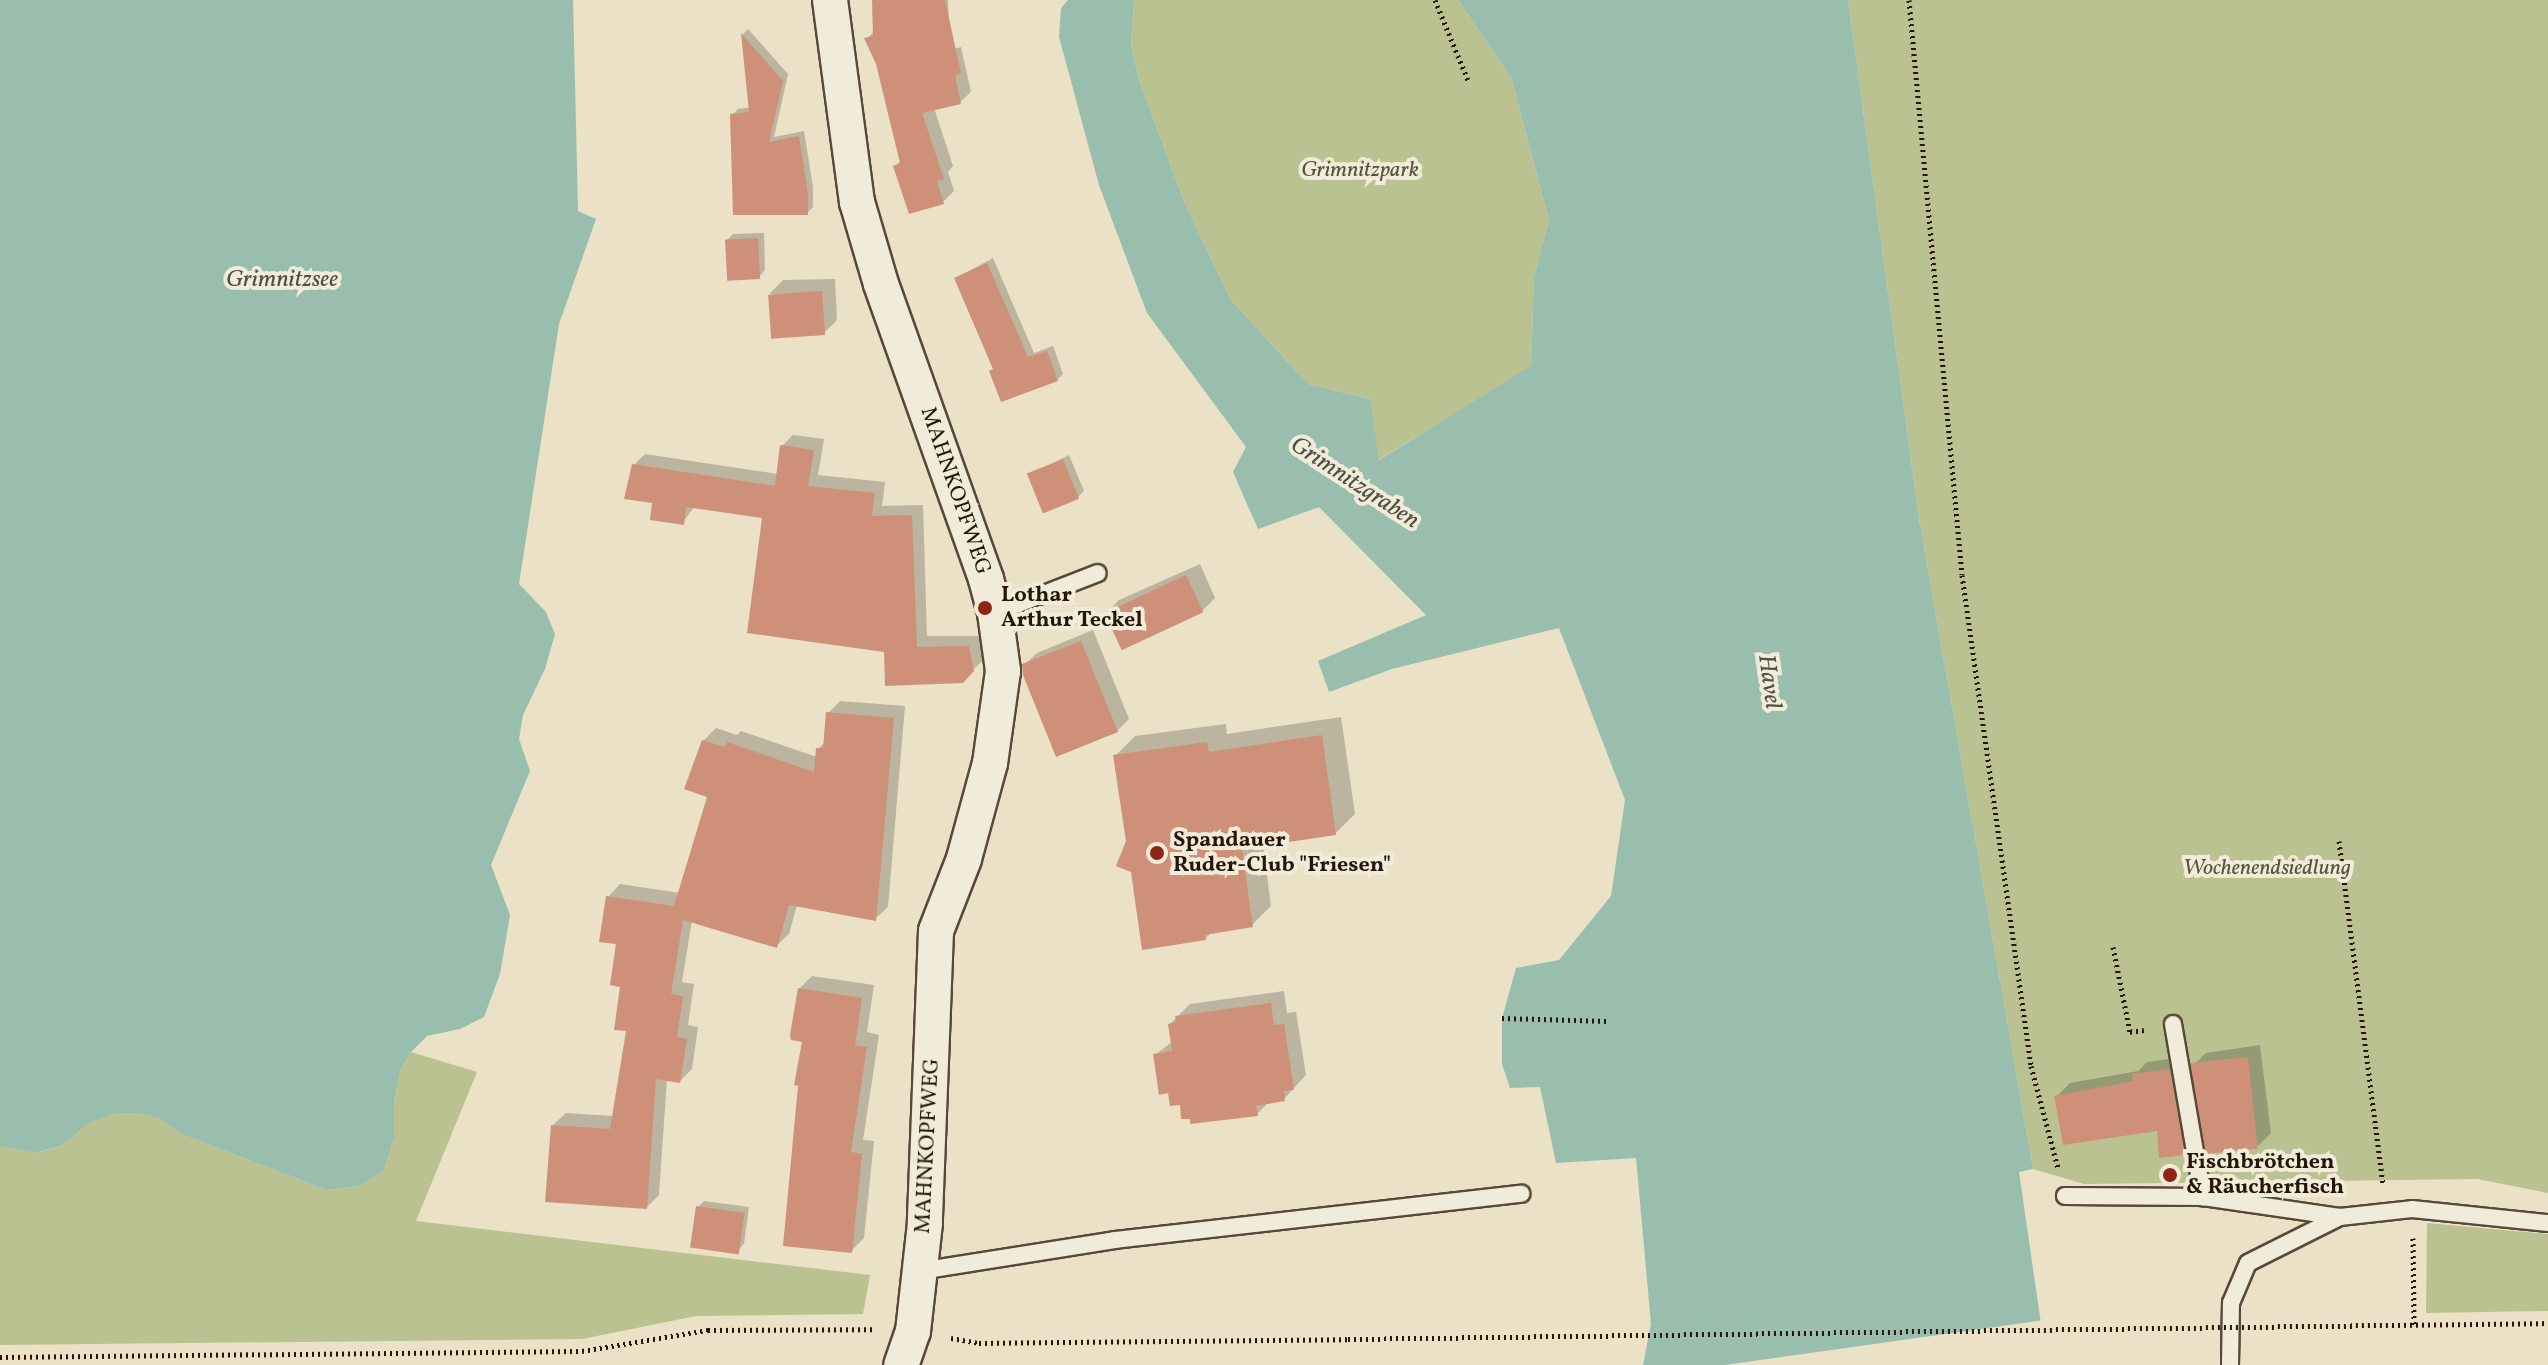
<!DOCTYPE html>
<html>
<head>
<meta charset="utf-8">
<style>
  body { margin:0 }
  #map { position:relative; width:2548px; height:1365px; overflow:hidden; background:#eae1c6; font-family:Vollkorn,serif }
  div>[style] { position:absolute }
  .green>* { inset:0; background:#bac292 }
  .water>* { inset:0; background:#9abeae }
  .pier>* { inset:0; background:#eae1c6; transform-origin:0 0 }
  .shadow>* { inset:0; background:#0003 }
  .building>* { inset:0; background:#ce9079; transform-origin:0 0 }
  .path>* { height:5px; margin-top:-2.5px; transform-origin:0; background:repeating-linear-gradient(90deg,#27150a 0 2px,transparent 0 6px) }
  .roads { filter:drop-shadow(2px 0 #584839) drop-shadow(-2px 0 #584839) drop-shadow(0 2px #584839) drop-shadow(0 -2px #584839) }
  .lane>* { height:16px; margin:-8px; padding:0 8px; transform-origin:8px; border-radius:8px; background:#f1ecda }
  .street>* { height:34px; margin:-17px; padding:0 17px; transform-origin:17px; border-radius:17px; background:#f1ecda }
  .path-bridge>* { height:5px; margin-top:-2.5px; transform-origin:0; background:repeating-linear-gradient(90deg,#27150a 0 2px,transparent 0 6px) }
  .dots>* { width:22px; height:22px; translate:-50% -50%; box-sizing:border-box; border:4px solid #f1ecda; border-radius:50% }
  span { translate:-50% -50%; white-space:nowrap; text-align:center; line-height:1.15; -webkit-text-stroke:8px #f1ecda; paint-order:stroke }
  .park-label { font-size:22px; color:#5a523a; font-style:italic }
  .street-label { font-size:22px; color:#27150a }
  .poi-label { font-size:22px; color:#27150a; font-weight:700 }
  .left { translate:0 -50%; text-align:left }
  .water-label { font-size:24px; color:#4f5043; font-style:italic }
</style>
</head>
<body>
<div id="map">
  <div class="green">
    <div style="clip-path:polygon(1134px 0,1458px 0,1511px 77px,1549px 220px,1534px 277px,1531px 367px,1378px 460px,1370px 399px,1308px 384px,1231px 300px,1185px 204px,1139px 80px,1131px 45px)"></div>
    <div style="clip-path:polygon(1848px 0,2548px 0,2548px 1193px,2477px 1179px,2084px 1184px,2033px 1169px,1919px 519px)"></div>
    <div style="clip-path:polygon(411px 1052px,477px 1072px,416px 1221px,870px 1275px,863px 1314px,696px 1316px,582px 1339px,0 1345px,0 1146px,36px 1153px,63px 1145px,88px 1124px,116px 1113px,136px 1113px,158px 1118px,181px 1134px,327px 1190px,359px 1186px,383px 1172px,394px 1139px,394px 1102px,401px 1068px)"></div>
    <div style="clip-path:polygon(2427px 1223px,2548px 1234px,2548px 1311px,2426px 1313px)"></div>
  </div>
  <div class="water">
    <div style="clip-path:polygon(0 0,573px 0,578px 211px,596px 219px,559px 324px,519px 584px,546px 612px,555px 634px,545px 669px,523px 715px,519px 739px,530px 771px,491px 865px,510px 915px,500px 974px,484px 1017px,460px 1029px,427px 1036px,411px 1052px,401px 1068px,394px 1102px,394px 1139px,383px 1172px,359px 1186px,327px 1190px,181px 1134px,158px 1118px,136px 1113px,116px 1113px,88px 1124px,63px 1145px,35px 1153px,0 1146px)"></div>
    <div style="clip-path:polygon(1068px 0,1134px 0,1131px 45px,1139px 80px,1185px 204px,1231px 300px,1308px 384px,1370px 399px,1379px 460px,1531px 366px,1534px 277px,1549px 220px,1511px 77px,1458px 0,1848px 0,1919px 519px,2033px 1169px,2019px 1172px,2047px 1365px,1643px 1365px,1651px 1324px,1636px 1158px,1556px 1163px,1540px 1087px,1510px 1088px,1502px 1064px,1502px 1018px,1516px 968px,1559px 960px,1611px 896px,1625px 800px,1559px 628px,1392px 669px,1329px 692px,1318px 661px,1426px 615px,1319px 507px,1258px 529px,1233px 472px,1246px 447px,1147px 313px,1099px 185px,1059px 37px,1061px 8px)"></div>
  </div>
  <div class="pier">
    <div style="left:2045px;top:1320px;width:45px;height:398px;rotate:82deg"></div>
  </div>
  <div class="shadow">
    <div style="clip-path:polygon(875px 0,948px 0,950px 50px,961px 47px,971px 92px,960px 102px,934px 108px,953px 166px,948px 172px,954px 191px,943px 202px,895px 166px,902px 160px,878px 63px,867px 39px,875px 30px)"></div>
    <div style="clip-path:polygon(748px 29px,788px 74px,774px 137px,804px 131px,813px 187px,813px 207px,807px 213px,732px 115px,738px 109px,751px 107px,743px 34px)"></div>
    <div style="clip-path:polygon(764px 233px,765px 270px,759px 277px,727px 240px,733px 234px)"></div>
    <div style="clip-path:polygon(993px 258px,1034px 353px,1053px 346px,1063px 374px,1057px 380px,995px 368px,956px 278px)"></div>
    <div style="clip-path:polygon(835px 279px,837px 320px,824px 333px,770px 293px,783px 280px)"></div>
    <div style="clip-path:polygon(793px 435px,824px 439px,818px 475px,885px 482px,882px 506px,923px 505px,927px 636px,980px 636px,985px 658px,962px 681px,885px 650px,764px 516px,695px 506px,683px 522px,654px 502px,634px 465px,645px 454px,778px 474px,782px 446px)"></div>
    <div style="clip-path:polygon(1069px 455px,1084px 491px,1078px 497px,1030px 475px)"></div>
    <div style="clip-path:polygon(1200px 564px,1215px 598px,1202px 611px,1106px 613px,1119px 600px)"></div>
    <div style="clip-path:polygon(1093px 630px,1129px 719px,1117px 731px,1024px 665px,1037px 653px)"></div>
    <div style="clip-path:polygon(840px 701px,905px 706px,888px 907px,875px 919px,797px 905px,789px 934px,776px 946px,692px 920px,682px 982px,694px 984px,688px 1025px,698px 1027px,692px 1069px,680px 1081px,667px 1079px,659px 1195px,647px 1207px,553px 1125px,566px 1113px,614px 1116px,629px 1029px,608px 897px,620px 884px,680px 893px,710px 796px,703px 741px,716px 728px,737px 735px,741px 731px,817px 757px,818px 749px,826px 741px,828px 713px)"></div>
    <div style="clip-path:polygon(1341px 717px,1355px 814px,1336px 833px,1263px 844px,1271px 906px,1252px 925px,1212px 932px,1205px 939px,1128px 842px,1116px 755px,1135px 736px,1226px 724px,1227px 734px)"></div>
    <div style="clip-path:polygon(812px 976px,874px 985px,867px 1032px,879px 1035px,863px 1140px,874px 1141px,864px 1238px,851px 1251px,804px 1040px,799px 989px)"></div>
    <div style="clip-path:polygon(1284px 991px,1287px 1013px,1296px 1012px,1306px 1075px,1284px 1099px,1269px 1102px,1257px 1114px,1182px 1103px,1169px 1091px,1155px 1055px,1173px 1041px,1170px 1024px,1190px 1004px)"></div>
    <div style="clip-path:polygon(2260px 1045px,2271px 1133px,2258px 1146px,2193px 1066px,2206px 1053px)"></div>
    <div style="clip-path:polygon(2182px 1057px,2197px 1141px,2184px 1154px,2159px 1128px,2057px 1096px,2070px 1083px,2138px 1071px,2147px 1062px)"></div>
    <div style="clip-path:polygon(704px 1201px,749px 1207px,744px 1244px,738px 1250px,698px 1207px)"></div>
  </div>
  <div class="building">
    <div style="clip-path:polygon(872px 0,945px 0,961px 73px,955px 75px,961px 104px,922px 113px,944px 179px,937px 181px,944px 204px,909px 214px,893px 166px,900px 163px,876px 64px,864px 38px,873px 36px)"></div>
    <div style="clip-path:polygon(741px 33px,783px 81px,769px 142px,799px 136px,808px 194px,808px 215px,733px 215px,730px 114px,749px 112px)"></div>
    <div style="left:758px;top:238px;width:41px;height:33px;rotate:87deg"></div>
    <div style="clip-path:polygon(987px 263px,1028px 357px,1047px 351px,1058px 381px,1001px 402px,989px 371px,993px 369px,954px 278px)"></div>
    <div style="left:822px;top:291px;width:44px;height:54px;rotate:86deg"></div>
    <div style="clip-path:polygon(780px 445px,814px 450px,808px 486px,875px 493px,872px 516px,912px 515px,917px 647px,969px 646px,974px 671px,963px 683px,885px 686px,884px 652px,747px 633px,762px 518px,686px 507px,684px 525px,650px 520px,652px 503px,624px 499px,632px 464px,775px 486px)"></div>
    <div style="left:1063px;top:459px;width:43px;height:39px;rotate:68deg"></div>
    <div style="left:1186px;top:575px;width:41px;height:90px;rotate:65deg"></div>
    <div style="clip-path:polygon(1081px 641px,1118px 732px,1056px 757px,1023px 675px,1022px 664px)"></div>
    <div style="clip-path:polygon(826px 712px,894px 718px,876px 921px,789px 905px,777px 948px,683px 920px,671px 994px,683px 996px,677px 1037px,687px 1039px,680px 1083px,656px 1079px,647px 1209px,545px 1202px,551px 1125px,610px 1129px,626px 1031px,614px 1030px,620px 987px,610px 985px,616px 944px,599px 942px,606px 896px,674px 906px,707px 797px,684px 789px,702px 740px,725px 747px,727px 742px,814px 772px,816px 748px,823px 748px)"></div>
    <div style="clip-path:polygon(1322px 735px,1336px 835px,1242px 849px,1253px 927px,1205px 935px,1206px 940px,1142px 950px,1131px 872px,1116px 866px,1126px 841px,1113px 755px,1207px 742px,1209px 752px)"></div>
    <div style="clip-path:polygon(798px 988px,862px 998px,855px 1045px,867px 1047px,851px 1152px,862px 1154px,852px 1253px,783px 1246px,798px 1086px,794px 1085px,802px 1042px,791px 1040px,790px 1035px)"></div>
    <div style="clip-path:polygon(1271px 1003px,1274px 1025px,1284px 1024px,1294px 1090px,1284px 1091px,1285px 1101px,1256px 1106px,1258px 1116px,1190px 1124px,1190px 1119px,1181px 1119px,1180px 1105px,1170px 1106px,1168px 1093px,1159px 1095px,1153px 1054px,1172px 1051px,1168px 1024px,1176px 1022px,1175px 1016px)"></div>
    <div style="left:2248px;top:1057px;width:92px;height:58px;rotate:84deg"></div>
    <div style="clip-path:polygon(2170px 1069px,2185px 1155px,2159px 1158px,2157px 1131px,2063px 1145px,2054px 1096px,2119px 1084px,2133px 1081px,2132px 1074px)"></div>
    <div style="left:696px;top:1206px;width:49px;height:42px;rotate:8deg"></div>
  </div>
  <div class="path">
    <div style="left:1435px;top:0;width:87px;rotate:67.6deg"></div>
    <div style="left:1909px;top:0;width:577px;rotate:84.73deg"></div>
    <div style="left:1962px;top:575px;width:496px;rotate:82deg"></div>
    <div style="left:2031px;top:1066px;width:106px;rotate:75.2deg"></div>
    <div style="left:2339px;top:841px;width:345px;rotate:82.7deg"></div>
    <div style="left:2113px;top:947px;width:87px;rotate:78.7deg"></div>
    <div style="left:2130px;top:1032px;width:14px;rotate:-8deg"></div>
    <div style="left:1502px;top:1018px;width:105px;rotate:1.6deg"></div>
    <div style="left:2413px;top:1238px;width:87px;rotate:89.3deg"></div>
    <div style="left:2392px;top:1325px;width:156px;rotate:-0.7deg"></div>
    <div style="left:951px;top:1338px;width:28px;rotate:10deg"></div>
    <div style="left:979px;top:1343px;width:369px;rotate:-0.6deg"></div>
    <div style="left:0;top:1357px;width:582px;rotate:-0.59deg"></div>
    <div style="left:582px;top:1351px;width:128px;rotate:-9.5deg"></div>
    <div style="left:708px;top:1330px;width:165px;rotate:-0.3deg"></div>
  </div>
  <div class="roads">
    <div class="lane">
      <div style="left:995px;top:613px;width:110px;rotate:-21.2deg"></div>
      <div style="left:2173px;top:1024px;width:176px;rotate:80.2deg"></div>
      <div style="left:2065px;top:1196px;width:138px;rotate:0.4deg"></div>
      <div style="left:2203px;top:1197px;width:138px;rotate:8.3deg"></div>
      <div style="left:2340px;top:1217px;width:72px;rotate:-6.3deg"></div>
      <div style="left:2412px;top:1209px;width:137px;rotate:5.9deg"></div>
      <div style="left:920px;top:1271px;width:197px;rotate:-9deg"></div>
      <div style="left:1115px;top:1240px;width:409px;rotate:-6.5deg"></div>
      <div style="left:2230px;top:1365px;width:62px;rotate:-89.1deg"></div>
      <div style="left:2231px;top:1303px;width:43px;rotate:-67deg"></div>
      <div style="left:2248px;top:1263px;width:103px;rotate:-26.6deg"></div>
    </div>
    <div class="street">
      <div style="left:830px;top:0;width:204px;rotate:82.4deg"></div>
      <div style="left:857px;top:202px;width:85px;rotate:73.7deg"></div>
      <div style="left:881px;top:284px;width:313px;rotate:70.4deg"></div>
      <div style="left:986px;top:579px;width:35px;rotate:75deg"></div>
      <div style="left:995px;top:613px;width:59px;rotate:82.1deg"></div>
      <div style="left:1003px;top:671px;width:93px;rotate:98deg"></div>
      <div style="left:990px;top:763px;width:99px;rotate:105.2deg"></div>
      <div style="left:964px;top:859px;width:77px;rotate:111.3deg"></div>
      <div style="left:936px;top:931px;width:292px;rotate:92.2deg"></div>
      <div style="left:925px;top:1223px;width:109px;rotate:96.3deg"></div>
      <div style="left:913px;top:1331px;width:36px;rotate:109deg"></div>
    </div>
  </div>
  <div class="path-bridge">
    <div style="left:1348px;top:1339px;width:1044px;rotate:-0.77deg"></div>
  </div>
  <div class="dots">
    <div style="left:985px;top:608px;background:#8f2418"></div>
    <div style="left:1157px;top:853px;background:#8f2418"></div>
    <div style="left:2170px;top:1175px;background:#8f2418"></div>
  </div>
  <div class="park-label">
    <span style="left:1360px;top:171px">Grimnitzpark</span>
    <span style="left:2267px;top:869px">Wochenendsiedlung</span>
  </div>
  <div class="street-label">
    <span style="left:955px;top:491px;rotate:71deg">MAHNKOPFWEG</span>
    <span style="left:928px;top:1146px;rotate:-87deg">MAHNKOPFWEG</span>
  </div>
  <div class="poi-label">
    <span class="left" style="left:1001px;top:608px">Lothar<br>Arthur Teckel</span>
    <span class="left" style="left:1173px;top:853px">Spandauer<br>Ruder-Club "Friesen"</span>
    <span class="left" style="left:2186px;top:1175px">Fischbrötchen<br>&amp; Räucherfisch</span>
  </div>
  <div class="water-label">
    <span style="left:282px;top:281px">Grimnitzsee</span>
    <span style="left:1354px;top:484px;rotate:33deg">Grimnitzgraben</span>
    <span style="left:1768px;top:682px;rotate:82deg">Havel</span>
  </div>
</div>
</body>
</html>
